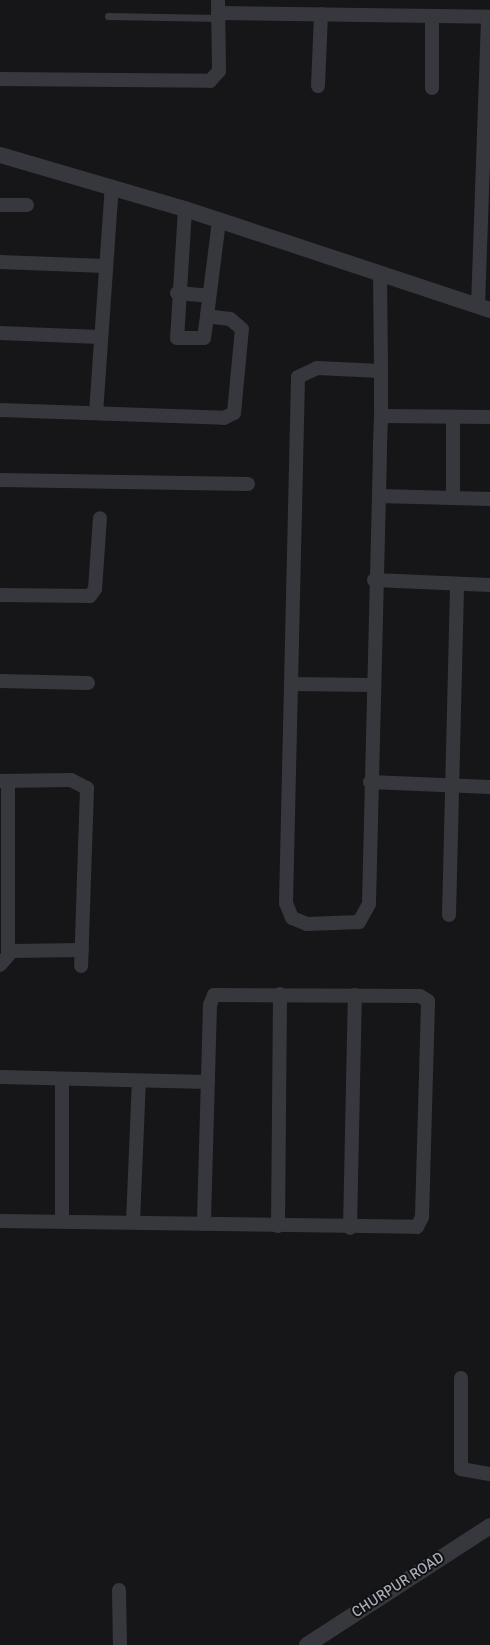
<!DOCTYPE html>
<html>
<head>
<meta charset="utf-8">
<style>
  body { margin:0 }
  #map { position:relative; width:490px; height:1645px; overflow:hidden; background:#161618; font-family:Signika,sans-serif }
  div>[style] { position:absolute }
  .service>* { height:7px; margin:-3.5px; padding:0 3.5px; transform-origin:3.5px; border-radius:3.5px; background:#37383d }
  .minor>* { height:14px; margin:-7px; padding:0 7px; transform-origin:7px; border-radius:7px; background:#37383d }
  .tertiary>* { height:16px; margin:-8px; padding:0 8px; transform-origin:8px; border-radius:8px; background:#37383d }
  span { translate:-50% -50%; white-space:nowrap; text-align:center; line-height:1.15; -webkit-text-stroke:4px #111113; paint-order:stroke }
  .street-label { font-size:15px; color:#a8adb8 }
</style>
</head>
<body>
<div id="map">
  <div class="service">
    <div style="left:108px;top:16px;width:111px;rotate:1deg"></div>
  </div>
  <div class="minor">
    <div style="left:218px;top:13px;width:272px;rotate:0.8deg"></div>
    <div style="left:432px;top:16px;width:72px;rotate:90deg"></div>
    <div style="left:0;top:79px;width:210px;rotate:0.5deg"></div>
    <div style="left:210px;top:81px;width:13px;rotate:-48deg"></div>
    <div style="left:219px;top:71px;width:71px;rotate:-90.8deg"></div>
    <div style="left:318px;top:86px;width:72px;rotate:-87.6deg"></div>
    <div style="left:0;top:205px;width:27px"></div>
    <div style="left:185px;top:209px;width:129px;rotate:93.5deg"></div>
    <div style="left:177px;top:338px;width:27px"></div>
    <div style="left:204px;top:338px;width:22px;rotate:-82deg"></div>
    <div style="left:0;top:262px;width:105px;rotate:2.2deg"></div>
    <div style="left:380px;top:274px;width:97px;rotate:89.4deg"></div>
    <div style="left:381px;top:371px;width:45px;rotate:90deg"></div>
    <div style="left:381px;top:416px;width:37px;rotate:92deg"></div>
    <div style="left:380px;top:453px;width:451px;rotate:91.4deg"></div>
    <div style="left:369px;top:904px;width:21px;rotate:119deg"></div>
    <div style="left:359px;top:922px;width:52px;rotate:177.8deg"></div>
    <div style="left:307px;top:924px;width:16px;rotate:-158deg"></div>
    <div style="left:292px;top:918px;width:16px;rotate:-112deg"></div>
    <div style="left:286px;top:903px;width:526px;rotate:-88.69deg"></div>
    <div style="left:298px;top:377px;width:21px;rotate:-25deg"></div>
    <div style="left:317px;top:368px;width:64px;rotate:2.7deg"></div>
    <div style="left:177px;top:293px;width:32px;rotate:5deg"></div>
    <div style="left:478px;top:306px;width:289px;rotate:-88deg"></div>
    <div style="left:0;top:333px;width:100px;rotate:2.3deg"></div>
    <div style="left:0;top:410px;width:224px;rotate:2deg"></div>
    <div style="left:224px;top:418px;width:11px;rotate:-27deg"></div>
    <div style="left:234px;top:413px;width:84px;rotate:-84.6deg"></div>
    <div style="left:242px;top:329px;width:16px;rotate:-140deg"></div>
    <div style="left:230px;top:319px;width:23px;rotate:-173deg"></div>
    <div style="left:207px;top:316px;width:96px;rotate:-82.8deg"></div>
    <div style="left:96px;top:413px;width:227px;rotate:-86deg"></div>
    <div style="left:381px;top:416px;width:109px;rotate:0.5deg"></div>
    <div style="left:453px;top:417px;width:81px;rotate:90deg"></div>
    <div style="left:0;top:480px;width:248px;rotate:0.9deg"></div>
    <div style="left:379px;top:496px;width:111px;rotate:1.5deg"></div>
    <div style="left:374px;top:580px;width:116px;rotate:2.5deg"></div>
    <div style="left:0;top:595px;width:90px;rotate:0.6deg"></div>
    <div style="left:90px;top:596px;width:9px;rotate:-54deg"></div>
    <div style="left:95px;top:589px;width:71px;rotate:-86deg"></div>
    <div style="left:0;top:681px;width:88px;rotate:1.3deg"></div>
    <div style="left:291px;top:684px;width:80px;rotate:0.7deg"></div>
    <div style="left:0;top:781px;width:71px;rotate:-0.8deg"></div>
    <div style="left:71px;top:780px;width:18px;rotate:27deg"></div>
    <div style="left:87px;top:788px;width:178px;rotate:91.9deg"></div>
    <div style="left:370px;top:782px;width:120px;rotate:2.4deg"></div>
    <div style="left:449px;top:915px;width:330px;rotate:-88.6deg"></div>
    <div style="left:8px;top:953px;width:172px;rotate:-90deg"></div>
    <div style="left:0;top:965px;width:18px;rotate:-49deg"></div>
    <div style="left:12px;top:951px;width:70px;rotate:-0.8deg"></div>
    <div style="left:0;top:1077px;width:208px;rotate:1.4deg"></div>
    <div style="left:62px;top:1079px;width:142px;rotate:90deg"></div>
    <div style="left:0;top:1221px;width:417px;rotate:0.8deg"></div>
    <div style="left:417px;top:1227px;width:11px;rotate:-63deg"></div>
    <div style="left:422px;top:1217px;width:216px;rotate:-88.4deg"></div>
    <div style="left:428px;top:1001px;width:9px;rotate:-148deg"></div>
    <div style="left:420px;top:996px;width:206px;rotate:-179.7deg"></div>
    <div style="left:214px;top:995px;width:11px;rotate:112deg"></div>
    <div style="left:210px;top:1005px;width:219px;rotate:91.6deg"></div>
    <div style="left:133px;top:1222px;width:141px;rotate:-87.6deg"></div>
    <div style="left:278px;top:1226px;width:232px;rotate:-89.5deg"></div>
    <div style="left:350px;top:1228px;width:233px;rotate:-88.8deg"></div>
    <div style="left:461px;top:1378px;width:91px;rotate:90deg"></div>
    <div style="left:461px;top:1469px;width:29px;rotate:10deg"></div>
    <div style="left:119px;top:1590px;width:55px;rotate:89deg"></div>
  </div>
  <div class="tertiary">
    <div style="left:0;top:155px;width:193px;rotate:16.3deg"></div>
    <div style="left:185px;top:209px;width:321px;rotate:18.3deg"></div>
    <div style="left:307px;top:1645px;width:218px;rotate:-33deg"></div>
  </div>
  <div class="street-label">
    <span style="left:398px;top:1585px;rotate:-33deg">CHURPUR ROAD</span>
  </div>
</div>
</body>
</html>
